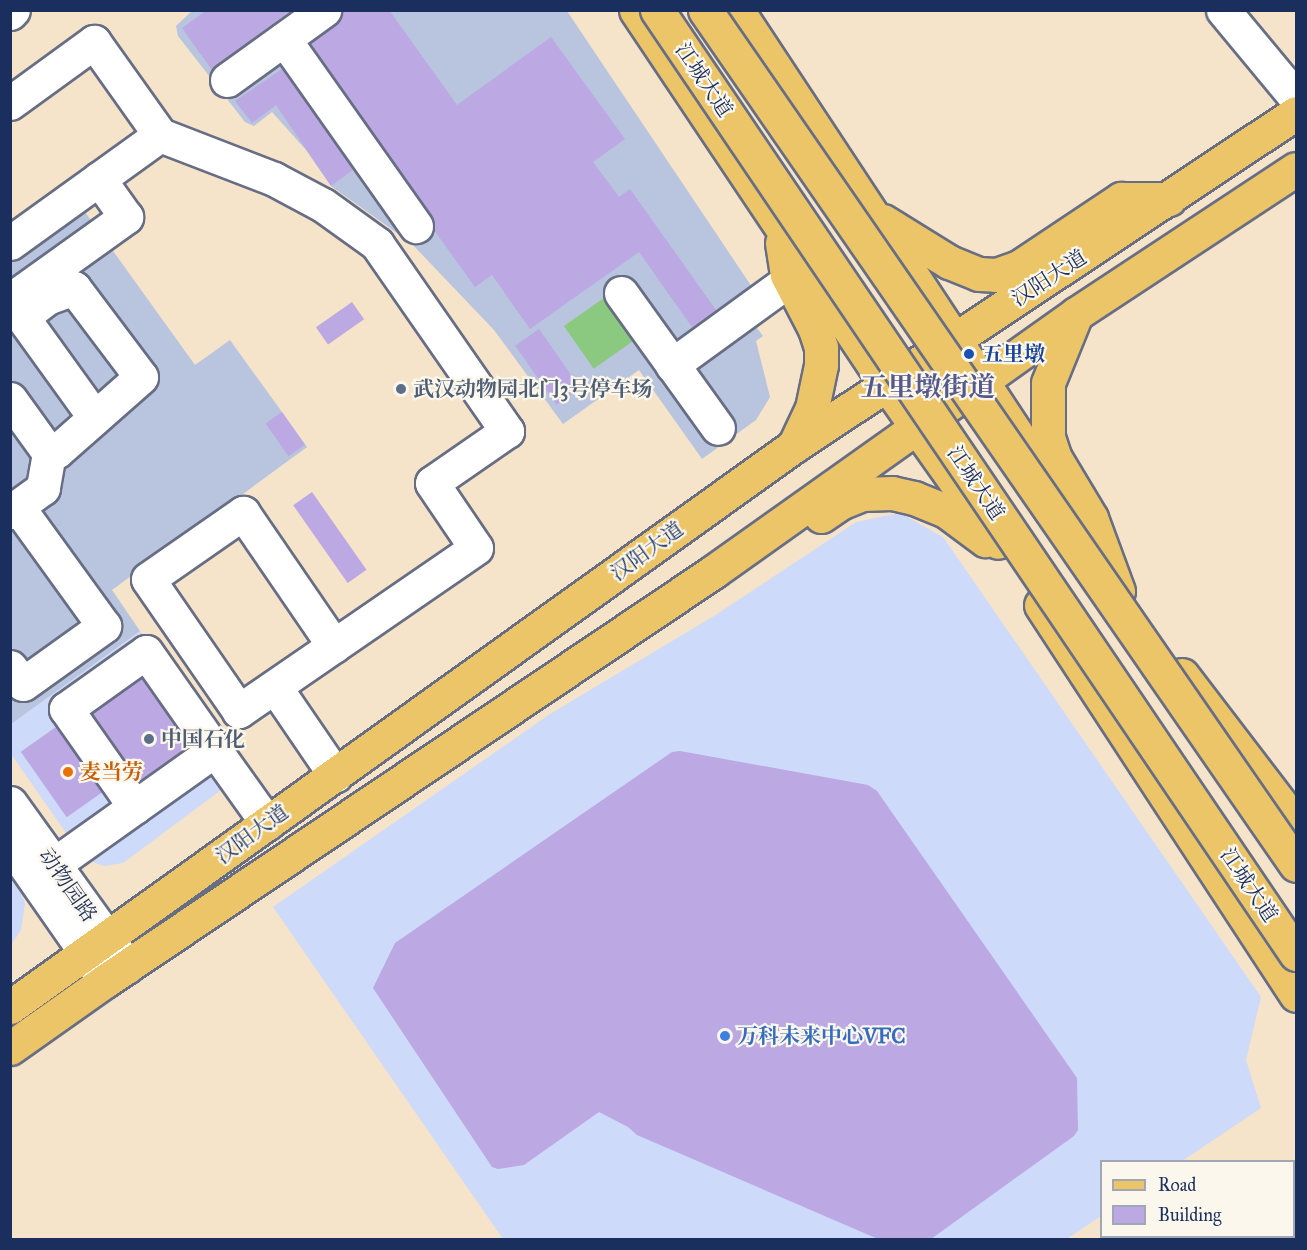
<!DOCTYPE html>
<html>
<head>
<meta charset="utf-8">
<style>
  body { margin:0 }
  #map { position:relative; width:1307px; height:1250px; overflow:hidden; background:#f5e3ca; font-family:"IM FELL Great Primer","Noto Serif SC",serif }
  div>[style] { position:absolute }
  .built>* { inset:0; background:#cedafa }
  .industrial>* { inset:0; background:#b9c4de }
  .green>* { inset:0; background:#8bc980; transform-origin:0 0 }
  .building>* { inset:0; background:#bca8e2; transform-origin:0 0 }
  .roads { filter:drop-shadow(2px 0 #676e84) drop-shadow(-2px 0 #676e84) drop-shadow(0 2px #676e84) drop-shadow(0 -2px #676e84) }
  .minor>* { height:33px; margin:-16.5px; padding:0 16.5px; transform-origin:16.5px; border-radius:16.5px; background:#fff }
  .major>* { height:33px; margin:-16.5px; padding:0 16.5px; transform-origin:16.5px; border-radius:16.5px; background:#edc569 }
  .bridges { filter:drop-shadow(2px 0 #676e84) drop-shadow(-2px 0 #676e84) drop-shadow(0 2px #676e84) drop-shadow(0 -2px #676e84) }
  .highway-bridge>* { height:33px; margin:-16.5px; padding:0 16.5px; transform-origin:16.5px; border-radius:16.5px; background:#edc569 }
  .dots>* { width:16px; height:16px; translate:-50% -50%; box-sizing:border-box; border:3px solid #fbf7ec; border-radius:50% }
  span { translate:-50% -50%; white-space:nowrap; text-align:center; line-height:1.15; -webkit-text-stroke:4.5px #fbf7ec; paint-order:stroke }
  .street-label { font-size:21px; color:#1b2f5e }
  .transit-label { font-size:21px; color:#164399; font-weight:700 }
  .left { translate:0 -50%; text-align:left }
  .service-label { font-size:21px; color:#4e5e75; font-weight:700 }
  .food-label { font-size:21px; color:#c56008; font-weight:700 }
  .shop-label { font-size:21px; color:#366cbe; font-weight:700 }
  .district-label { font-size:27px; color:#53598c; font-weight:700 }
  .frame { position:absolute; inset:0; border:12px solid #1b2f5e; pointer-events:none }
  .legend { position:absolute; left:1100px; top:1160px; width:195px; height:78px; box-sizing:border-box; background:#fbf7ec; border:2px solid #a1a7b3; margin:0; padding:8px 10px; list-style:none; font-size:18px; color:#1b2f5e }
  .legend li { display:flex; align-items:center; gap:12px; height:30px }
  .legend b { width:30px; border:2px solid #a1a7b3 }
</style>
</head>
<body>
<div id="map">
  <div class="built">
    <div style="clip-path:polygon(900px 513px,943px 537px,1261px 997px,1246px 1060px,1261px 1108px,1182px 1161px,1102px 1162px,1101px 1216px,1067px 1239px,503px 1239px,273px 907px,550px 714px,714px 616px,856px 522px)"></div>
    <div style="clip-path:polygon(140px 631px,244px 773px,123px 863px,104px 866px,95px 863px,78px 850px,11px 754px,10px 724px)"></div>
    <div style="clip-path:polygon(11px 875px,20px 888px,25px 904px,21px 930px,11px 945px)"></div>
  </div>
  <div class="industrial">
    <div style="clip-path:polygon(193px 10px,567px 11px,756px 293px,743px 310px,763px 336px,756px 341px,770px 397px,756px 420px,702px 459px,639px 370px,563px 424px,494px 330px,411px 243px,331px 186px,306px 150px,272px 112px,254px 126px,245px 122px,178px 36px,176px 26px)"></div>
    <div style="clip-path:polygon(80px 208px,85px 212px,195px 365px,230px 340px,307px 447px,112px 590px,140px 631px,11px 724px,10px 256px)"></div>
  </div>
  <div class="green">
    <div style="left:604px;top:298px;width:52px;height:49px;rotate:55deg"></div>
  </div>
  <div class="building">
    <div style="clip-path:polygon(207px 10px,291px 10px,212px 70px,182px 28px)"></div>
    <div style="clip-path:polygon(342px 10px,389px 10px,457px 105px,551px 37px,625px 139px,593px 162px,619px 197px,630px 189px,716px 310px,692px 327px,639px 252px,530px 329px,492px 275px,475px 287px,434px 230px,431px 215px,310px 43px,335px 25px)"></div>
    <div style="clip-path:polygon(282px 69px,353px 170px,331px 186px,276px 105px,252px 123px,235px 101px)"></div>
    <div style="left:352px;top:302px;width:21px;height:44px;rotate:55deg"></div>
    <div style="left:539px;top:329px;width:72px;height:29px;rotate:55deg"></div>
    <div style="left:282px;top:412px;width:40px;height:20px;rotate:55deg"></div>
    <div style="left:312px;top:492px;width:95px;height:23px;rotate:55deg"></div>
    <div style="left:142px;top:678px;width:83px;height:61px;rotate:55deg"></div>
    <div style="left:56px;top:727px;width:80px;height:43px;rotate:55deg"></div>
    <div style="clip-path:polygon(680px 751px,868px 785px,877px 791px,1077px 1078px,1078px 1130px,1074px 1136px,931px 1239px,878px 1239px,637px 1135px,628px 1127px,599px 1112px,524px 1165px,498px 1169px,492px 1167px,373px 988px,395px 943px,672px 752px)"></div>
  </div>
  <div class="roads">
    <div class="minor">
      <div style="left:1223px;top:10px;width:114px;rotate:50.3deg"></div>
      <div style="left:10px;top:13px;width:4px;rotate:-45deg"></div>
      <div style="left:284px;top:39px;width:229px;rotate:54.8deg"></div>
      <div style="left:227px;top:80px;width:120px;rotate:-35.8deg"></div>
      <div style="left:10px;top:103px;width:104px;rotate:-36deg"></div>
      <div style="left:94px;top:42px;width:114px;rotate:54.6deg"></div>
      <div style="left:160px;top:135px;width:122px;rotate:21.1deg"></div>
      <div style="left:274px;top:179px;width:55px;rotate:28deg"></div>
      <div style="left:323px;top:205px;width:67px;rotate:35.8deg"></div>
      <div style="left:377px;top:244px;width:228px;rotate:55.2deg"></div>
      <div style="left:507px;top:431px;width:91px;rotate:145.3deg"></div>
      <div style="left:432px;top:483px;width:78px;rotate:55.9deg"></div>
      <div style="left:476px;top:548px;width:288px;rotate:145.5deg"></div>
      <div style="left:239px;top:711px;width:160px;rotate:-124.6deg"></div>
      <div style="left:148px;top:579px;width:116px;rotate:-34.8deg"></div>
      <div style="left:243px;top:513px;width:161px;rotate:55.6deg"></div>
      <div style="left:10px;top:243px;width:185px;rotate:-35.8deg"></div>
      <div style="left:621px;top:293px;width:166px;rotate:54.3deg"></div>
      <div style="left:10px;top:300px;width:143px;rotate:-35.6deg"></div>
      <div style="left:126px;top:217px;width:47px;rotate:-125.4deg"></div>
      <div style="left:10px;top:300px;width:145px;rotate:54.2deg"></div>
      <div style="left:22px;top:317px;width:31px;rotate:-37deg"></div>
      <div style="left:47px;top:298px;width:29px;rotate:-20deg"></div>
      <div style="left:74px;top:288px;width:111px;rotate:53deg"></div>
      <div style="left:141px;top:377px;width:112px;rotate:138.6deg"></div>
      <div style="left:57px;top:451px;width:8px;rotate:166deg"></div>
      <div style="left:672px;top:365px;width:145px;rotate:-36deg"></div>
      <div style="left:10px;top:399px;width:67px;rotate:54.2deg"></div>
      <div style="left:49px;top:453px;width:36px;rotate:100deg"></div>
      <div style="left:43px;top:488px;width:41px;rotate:144deg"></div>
      <div style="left:10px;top:667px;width:21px;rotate:53deg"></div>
      <div style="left:23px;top:684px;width:100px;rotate:-35.6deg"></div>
      <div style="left:104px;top:626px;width:147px;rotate:-125.9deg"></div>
      <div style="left:275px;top:687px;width:107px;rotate:55.7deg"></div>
      <div style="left:10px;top:803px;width:201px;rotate:54.3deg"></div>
      <div style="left:135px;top:807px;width:120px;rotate:-125.1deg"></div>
      <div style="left:66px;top:709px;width:98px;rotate:-35.5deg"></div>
      <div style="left:146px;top:652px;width:120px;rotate:54.9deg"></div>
      <div style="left:10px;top:844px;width:161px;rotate:55.1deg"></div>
      <div style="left:53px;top:865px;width:199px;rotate:-35.4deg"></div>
      <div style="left:215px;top:750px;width:90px;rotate:54.5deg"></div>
    </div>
    <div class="major">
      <div style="left:636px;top:10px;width:451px;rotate:56.2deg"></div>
      <div style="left:887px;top:385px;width:192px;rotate:54.7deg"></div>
      <div style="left:737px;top:10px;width:541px;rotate:56.6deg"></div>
      <div style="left:883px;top:221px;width:78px;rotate:31.8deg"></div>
      <div style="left:949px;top:262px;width:32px;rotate:22deg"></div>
      <div style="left:979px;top:274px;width:17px;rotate:3deg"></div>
      <div style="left:996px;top:275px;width:24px;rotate:-19deg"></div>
      <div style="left:1019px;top:267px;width:123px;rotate:-33.7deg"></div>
      <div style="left:1121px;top:199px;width:48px"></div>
      <div style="left:782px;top:243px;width:32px;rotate:81deg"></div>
      <div style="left:787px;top:275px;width:61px;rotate:62.6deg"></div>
      <div style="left:815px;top:329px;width:19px;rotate:72deg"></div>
      <div style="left:821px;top:347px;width:18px;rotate:90deg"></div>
      <div style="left:821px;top:365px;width:44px;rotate:101.8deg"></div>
      <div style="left:812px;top:408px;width:42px;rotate:115.3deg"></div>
      <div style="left:1076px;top:314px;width:74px;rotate:112.1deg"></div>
      <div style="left:1048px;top:383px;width:54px;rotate:90deg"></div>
      <div style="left:1048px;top:437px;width:22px;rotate:72deg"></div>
      <div style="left:1055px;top:458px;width:70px;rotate:59deg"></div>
      <div style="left:1091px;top:518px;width:78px;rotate:69.7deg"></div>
      <div style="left:821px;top:516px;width:23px;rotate:-34deg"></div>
      <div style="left:840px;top:503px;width:24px;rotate:-22deg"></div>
      <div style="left:862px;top:494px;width:30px;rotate:-2deg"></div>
      <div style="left:892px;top:493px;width:23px;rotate:13deg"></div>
      <div style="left:914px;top:498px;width:35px;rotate:22deg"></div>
      <div style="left:946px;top:511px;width:49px;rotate:36.6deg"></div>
      <div style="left:1041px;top:605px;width:466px;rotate:56.8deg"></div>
      <div style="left:1182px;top:675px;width:188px;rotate:52.6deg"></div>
      <div style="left:10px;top:1007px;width:964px;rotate:-35.59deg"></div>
      <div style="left:794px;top:446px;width:602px;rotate:-33.56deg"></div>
      <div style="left:10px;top:1048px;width:116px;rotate:-35.2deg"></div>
      <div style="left:105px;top:981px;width:733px;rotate:-33.93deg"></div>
      <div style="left:713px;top:572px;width:445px;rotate:-35.4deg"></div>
      <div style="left:1076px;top:314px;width:263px;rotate:-33.4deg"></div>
    </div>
  </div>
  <div class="bridges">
    <div class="highway-bridge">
      <div style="left:657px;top:10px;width:1140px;rotate:55.91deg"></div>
      <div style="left:705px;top:10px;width:1039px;rotate:55.35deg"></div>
    </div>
  </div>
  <div class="dots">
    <div style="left:969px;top:354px;background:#1a4fb4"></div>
    <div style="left:401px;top:389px;background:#5c6f8a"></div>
    <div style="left:149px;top:739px;background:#5c6f8a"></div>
    <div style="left:68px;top:772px;background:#e8710a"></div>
    <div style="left:725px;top:1036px;background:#3f7fe0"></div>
  </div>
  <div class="street-label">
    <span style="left:704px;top:80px;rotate:56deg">江城大道</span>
    <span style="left:1049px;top:278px;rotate:-33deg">汉阳大道</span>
    <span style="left:976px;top:483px;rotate:56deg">江城大道</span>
    <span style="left:647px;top:551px;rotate:-36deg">汉阳大道</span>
    <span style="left:252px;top:834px;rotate:-36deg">汉阳大道</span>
    <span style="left:68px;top:885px;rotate:55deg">动物园路</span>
    <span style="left:1249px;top:885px;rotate:56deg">江城大道</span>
  </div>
  <div class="transit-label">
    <span class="left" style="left:982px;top:354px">五里墩</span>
  </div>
  <div class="service-label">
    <span class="left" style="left:413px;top:389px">武汉动物园北门3号停车场</span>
    <span class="left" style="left:161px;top:739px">中国石化</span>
  </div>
  <div class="food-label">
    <span class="left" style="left:80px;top:772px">麦当劳</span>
  </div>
  <div class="shop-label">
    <span class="left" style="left:737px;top:1036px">万科未来中心VFC</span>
  </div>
  <div class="district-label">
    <span style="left:928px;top:387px">五里墩街道</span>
  </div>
  <div class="frame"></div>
  <ul class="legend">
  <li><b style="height:8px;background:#edc569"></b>Road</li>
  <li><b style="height:16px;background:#bca8e2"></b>Building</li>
  </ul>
</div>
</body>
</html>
